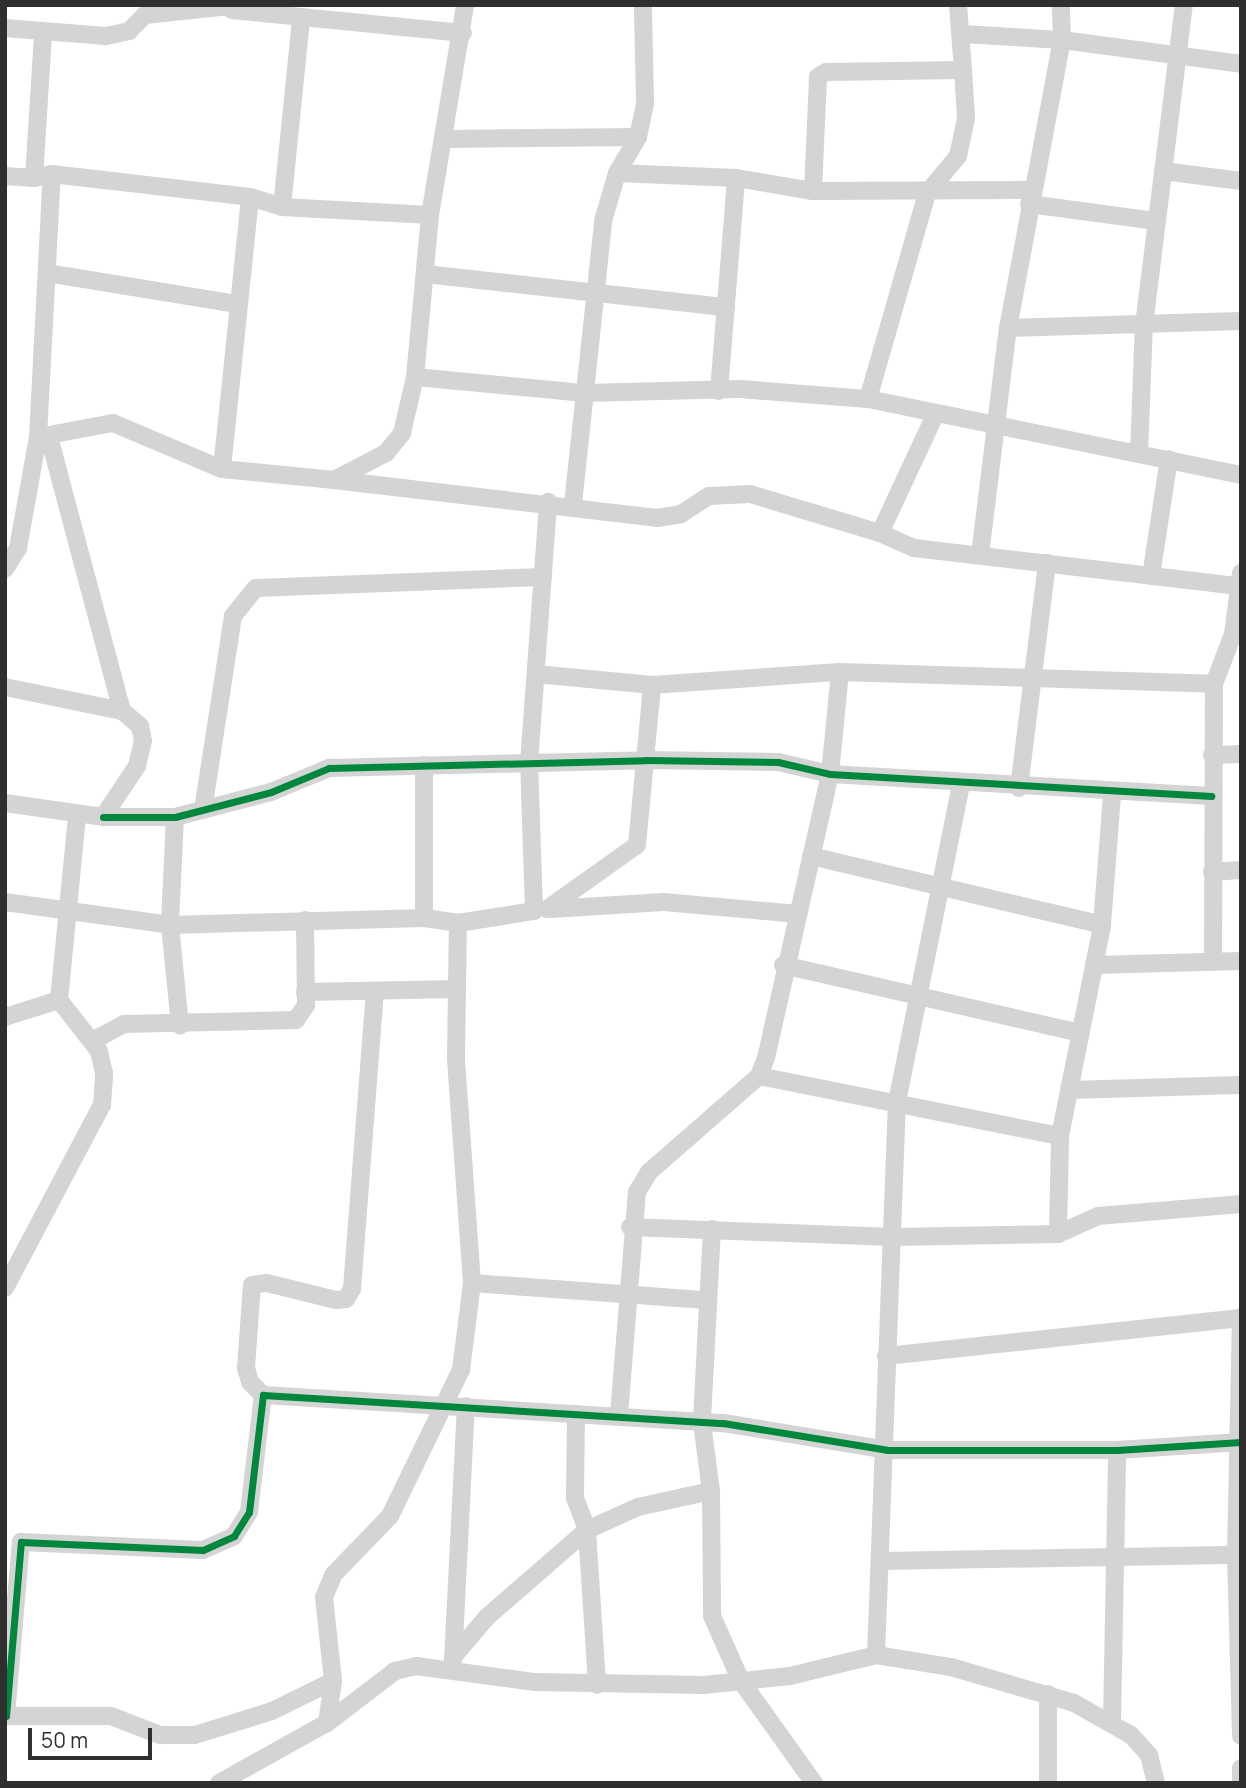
<!DOCTYPE html>
<html>
<head>
<meta charset="utf-8">
<style>
  body { margin:0 }
  #map { position:relative; width:1246px; height:1788px; overflow:hidden; background:#fff; font-family:Manrope,sans-serif }
  div>[style] { position:absolute }
  .minor>* { height:18px; margin:-9px; padding:0 9px; transform-origin:9px; border-radius:9px; background:#d4d4d4 }
  .cycleway>* { height:7px; margin:-3.5px; padding:0 3.5px; transform-origin:3.5px; border-radius:3.5px; background:#00873e }
  span { translate:-50% -50%; white-space:nowrap; text-align:center; line-height:1.15; -webkit-text-stroke:7px #fff; paint-order:stroke }
  .frame { position:absolute; inset:0; border:7px solid #2f2f2f; pointer-events:none }
  .scale { position:absolute; left:28px; top:1728px; width:124px; height:32px; box-sizing:border-box; border:4px solid #2f2f2f; border-top:0; padding-left:9px; font-size:21px; line-height:24px; white-space:nowrap; color:#2f2f2f; -webkit-text-stroke:5px #fff; paint-order:stroke }
</style>
</head>
<body>
<div id="map">
  <div class="minor">
    <div style="left:232px;top:10px;width:232px;rotate:5.7deg"></div>
    <div style="left:5px;top:28px;width:101px;rotate:4.5deg"></div>
    <div style="left:106px;top:36px;width:24px;rotate:-12deg"></div>
    <div style="left:129px;top:31px;width:23px;rotate:-45deg"></div>
    <div style="left:145px;top:15px;width:94px;rotate:-6.1deg"></div>
    <div style="left:962px;top:34px;width:100px;rotate:3.4deg"></div>
    <div style="left:1062px;top:40px;width:181px;rotate:7.6deg"></div>
    <div style="left:447px;top:139px;width:191px;rotate:-0.6deg"></div>
    <div style="left:1163px;top:171px;width:79px;rotate:7.3deg"></div>
    <div style="left:617px;top:173px;width:119px;rotate:2.4deg"></div>
    <div style="left:736px;top:178px;width:78px;rotate:9.6deg"></div>
    <div style="left:813px;top:191px;width:218px;rotate:-0.3deg"></div>
    <div style="left:5px;top:176px;width:29px;rotate:4deg"></div>
    <div style="left:34px;top:178px;width:145px;rotate:-86.4deg"></div>
    <div style="left:34px;top:178px;width:18px;rotate:-13deg"></div>
    <div style="left:52px;top:174px;width:199px;rotate:6.6deg"></div>
    <div style="left:250px;top:197px;width:34px;rotate:17deg"></div>
    <div style="left:282px;top:207px;width:148px;rotate:3.1deg"></div>
    <div style="left:813px;top:191px;width:114px;rotate:-87.5deg"></div>
    <div style="left:818px;top:77px;width:9px;rotate:-32deg"></div>
    <div style="left:826px;top:72px;width:137px;rotate:-0.8deg"></div>
    <div style="left:963px;top:70px;width:65px;rotate:-94.4deg"></div>
    <div style="left:1029px;top:204px;width:129px;rotate:7.6deg"></div>
    <div style="left:282px;top:207px;width:188px;rotate:-84.2deg"></div>
    <div style="left:47px;top:273px;width:193px;rotate:9.3deg"></div>
    <div style="left:425px;top:274px;width:303px;rotate:6.3deg"></div>
    <div style="left:1008px;top:328px;width:233px;rotate:-1.7deg"></div>
    <div style="left:415px;top:377px;width:171px;rotate:5.4deg"></div>
    <div style="left:585px;top:393px;width:155px;rotate:-1.5deg"></div>
    <div style="left:740px;top:389px;width:128px;rotate:4.5deg"></div>
    <div style="left:868px;top:399px;width:381px;rotate:11.5deg"></div>
    <div style="left:719px;top:391px;width:214px;rotate:-85.4deg"></div>
    <div style="left:868px;top:399px;width:214px;rotate:-74deg"></div>
    <div style="left:927px;top:193px;width:48px;rotate:-50deg"></div>
    <div style="left:958px;top:156px;width:39px;rotate:-78deg"></div>
    <div style="left:966px;top:118px;width:48px;rotate:-93.6deg"></div>
    <div style="left:38px;top:437px;width:76px;rotate:-10.6deg"></div>
    <div style="left:113px;top:423px;width:118px;rotate:22.9deg"></div>
    <div style="left:222px;top:469px;width:113px;rotate:5.6deg"></div>
    <div style="left:334px;top:480px;width:59px;rotate:-27.4deg"></div>
    <div style="left:386px;top:453px;width:26px;rotate:-51deg"></div>
    <div style="left:402px;top:433px;width:57px;rotate:-76.9deg"></div>
    <div style="left:415px;top:377px;width:163px;rotate:-84.7deg"></div>
    <div style="left:430px;top:215px;width:213px;rotate:-80.5deg"></div>
    <div style="left:1139px;top:453px;width:128px;rotate:-87.8deg"></div>
    <div style="left:1144px;top:325px;width:322px;rotate:-82.9deg"></div>
    <div style="left:222px;top:469px;width:273px;rotate:-84.1deg"></div>
    <div style="left:334px;top:480px;width:325px;rotate:6.7deg"></div>
    <div style="left:657px;top:518px;width:24px;rotate:-9deg"></div>
    <div style="left:681px;top:514px;width:33px;rotate:-33deg"></div>
    <div style="left:709px;top:496px;width:41px;rotate:-2.8deg"></div>
    <div style="left:750px;top:494px;width:136px;rotate:16.7deg"></div>
    <div style="left:880px;top:533px;width:132px;rotate:-65deg"></div>
    <div style="left:573px;top:504px;width:285px;rotate:-83.9deg"></div>
    <div style="left:603px;top:221px;width:50px;rotate:-73.7deg"></div>
    <div style="left:617px;top:173px;width:42px;rotate:-59.7deg"></div>
    <div style="left:638px;top:137px;width:35px;rotate:-78deg"></div>
    <div style="left:645px;top:103px;width:98px;rotate:-91.2deg"></div>
    <div style="left:880px;top:533px;width:37px;rotate:24deg"></div>
    <div style="left:914px;top:548px;width:327px;rotate:6.7deg"></div>
    <div style="left:980px;top:555px;width:229px;rotate:-83deg"></div>
    <div style="left:1008px;top:328px;width:293px;rotate:-79.4deg"></div>
    <div style="left:1062px;top:40px;width:35px;rotate:-92deg"></div>
    <div style="left:5px;top:569px;width:25px;rotate:-58deg"></div>
    <div style="left:18px;top:548px;width:113px;rotate:-79.8deg"></div>
    <div style="left:38px;top:437px;width:263px;rotate:-87deg"></div>
    <div style="left:1151px;top:576px;width:118px;rotate:-81.3deg"></div>
    <div style="left:536px;top:674px;width:117px;rotate:5.4deg"></div>
    <div style="left:652px;top:685px;width:188px;rotate:-4deg"></div>
    <div style="left:840px;top:672px;width:374px;rotate:1.8deg"></div>
    <div style="left:5px;top:687px;width:119px;rotate:11.6deg"></div>
    <div style="left:1212px;top:755px;width:29px;rotate:-2deg"></div>
    <div style="left:1019px;top:788px;width:227px;rotate:-82.9deg"></div>
    <div style="left:5px;top:803px;width:99px;rotate:8.1deg"></div>
    <div style="left:103px;top:817px;width:61px;rotate:-56.3deg"></div>
    <div style="left:137px;top:766px;width:26px;rotate:-77deg"></div>
    <div style="left:143px;top:741px;width:15px;rotate:-101deg"></div>
    <div style="left:140px;top:726px;width:23px;rotate:-140deg"></div>
    <div style="left:122px;top:711px;width:285px;rotate:-104.9deg"></div>
    <div style="left:203px;top:810px;width:196px;rotate:-81.2deg"></div>
    <div style="left:233px;top:616px;width:36px;rotate:-51deg"></div>
    <div style="left:256px;top:588px;width:287px;rotate:-2.2deg"></div>
    <div style="left:103px;top:817px;width:72px"></div>
    <div style="left:175px;top:817px;width:99px;rotate:-14.6deg"></div>
    <div style="left:271px;top:792px;width:63px;rotate:-22.5deg"></div>
    <div style="left:329px;top:768px;width:317px;rotate:-1.4deg"></div>
    <div style="left:646px;top:760px;width:132px;rotate:0.9deg"></div>
    <div style="left:778px;top:762px;width:53px;rotate:13deg"></div>
    <div style="left:830px;top:774px;width:382px;rotate:3.3deg"></div>
    <div style="left:175px;top:817px;width:108px;rotate:92.7deg"></div>
    <div style="left:170px;top:925px;width:101px;rotate:84.3deg"></div>
    <div style="left:811px;top:856px;width:299px;rotate:13.3deg"></div>
    <div style="left:1212px;top:872px;width:29px;rotate:-4deg"></div>
    <div style="left:5px;top:902px;width:167px;rotate:7.9deg"></div>
    <div style="left:170px;top:925px;width:254px;rotate:-1.6deg"></div>
    <div style="left:424px;top:918px;width:34px;rotate:8deg"></div>
    <div style="left:458px;top:923px;width:77px;rotate:-9deg"></div>
    <div style="left:534px;top:911px;width:148px;rotate:-91.9deg"></div>
    <div style="left:529px;top:763px;width:262px;rotate:-85.8deg"></div>
    <div style="left:547px;top:909px;width:110px;rotate:-35.4deg"></div>
    <div style="left:637px;top:845px;width:161px;rotate:-84.6deg"></div>
    <div style="left:551px;top:909px;width:113px;rotate:-3.5deg"></div>
    <div style="left:664px;top:902px;width:135px;rotate:5.1deg"></div>
    <div style="left:424px;top:918px;width:153px;rotate:-90deg"></div>
    <div style="left:1213px;top:962px;width:278px;rotate:-89.8deg"></div>
    <div style="left:1214px;top:684px;width:53px;rotate:-69.2deg"></div>
    <div style="left:1233px;top:634px;width:62px;rotate:-82.5deg"></div>
    <div style="left:783px;top:965px;width:305px;rotate:12.9deg"></div>
    <div style="left:1094px;top:965px;width:147px;rotate:-1.6deg"></div>
    <div style="left:305px;top:992px;width:151px;rotate:-1.1deg"></div>
    <div style="left:5px;top:1017px;width:57px;rotate:-17.5deg"></div>
    <div style="left:92px;top:1041px;width:36px;rotate:-28deg"></div>
    <div style="left:124px;top:1024px;width:172px;rotate:-1.3deg"></div>
    <div style="left:296px;top:1020px;width:18px;rotate:-56deg"></div>
    <div style="left:306px;top:1005px;width:85px;rotate:-90.7deg"></div>
    <div style="left:759px;top:1076px;width:307px;rotate:11.3deg"></div>
    <div style="left:1069px;top:1090px;width:172px;rotate:-1.7deg"></div>
    <div style="left:630px;top:1227px;width:262px;rotate:2.2deg"></div>
    <div style="left:892px;top:1237px;width:166px;rotate:-1deg"></div>
    <div style="left:1058px;top:1234px;width:44px;rotate:-24.2deg"></div>
    <div style="left:1098px;top:1216px;width:144px;rotate:-4.8deg"></div>
    <div style="left:712px;top:1229px;width:194px;rotate:93deg"></div>
    <div style="left:702px;top:1423px;width:69px;rotate:82.5deg"></div>
    <div style="left:711px;top:1491px;width:125px;rotate:89.5deg"></div>
    <div style="left:712px;top:1616px;width:71px;rotate:66deg"></div>
    <div style="left:741px;top:1681px;width:125px;rotate:54.4deg"></div>
    <div style="left:1058px;top:1234px;width:98px;rotate:-88.8deg"></div>
    <div style="left:1060px;top:1136px;width:215px;rotate:-78.7deg"></div>
    <div style="left:1102px;top:925px;width:131px;rotate:-85.6deg"></div>
    <div style="left:472px;top:1283px;width:234px;rotate:4.2deg"></div>
    <div style="left:5px;top:1288px;width:207px;rotate:-62.1deg"></div>
    <div style="left:102px;top:1105px;width:32px;rotate:-86deg"></div>
    <div style="left:104px;top:1073px;width:23px;rotate:-103deg"></div>
    <div style="left:99px;top:1051px;width:65px;rotate:-128.1deg"></div>
    <div style="left:59px;top:1000px;width:186px;rotate:-84.4deg"></div>
    <div style="left:1241px;top:1317px;width:238px;rotate:91.2deg"></div>
    <div style="left:1236px;top:1555px;width:181px;rotate:88.4deg"></div>
    <div style="left:886px;top:1356px;width:357px;rotate:-6.1deg"></div>
    <div style="left:263px;top:1395px;width:18px;rotate:-135deg"></div>
    <div style="left:250px;top:1382px;width:15px;rotate:-106deg"></div>
    <div style="left:246px;top:1368px;width:83px;rotate:-85.9deg"></div>
    <div style="left:252px;top:1285px;width:15px;rotate:-8deg"></div>
    <div style="left:267px;top:1283px;width:71px;rotate:13.8deg"></div>
    <div style="left:336px;top:1300px;width:10px;rotate:-6deg"></div>
    <div style="left:346px;top:1299px;width:12px;rotate:-59deg"></div>
    <div style="left:352px;top:1289px;width:299px;rotate:-85.6deg"></div>
    <div style="left:576px;top:1414px;width:84px;rotate:90.7deg"></div>
    <div style="left:575px;top:1498px;width:34px;rotate:69deg"></div>
    <div style="left:587px;top:1530px;width:155px;rotate:86.3deg"></div>
    <div style="left:619px;top:1415px;width:224px;rotate:-85.4deg"></div>
    <div style="left:637px;top:1192px;width:23px;rotate:-59deg"></div>
    <div style="left:649px;top:1172px;width:146px;rotate:-41.1deg"></div>
    <div style="left:759px;top:1076px;width:19px;rotate:-69deg"></div>
    <div style="left:766px;top:1058px;width:291px;rotate:-77.3deg"></div>
    <div style="left:830px;top:774px;width:102px;rotate:-84.4deg"></div>
    <div style="left:881px;top:1561px;width:360px;rotate:-1deg"></div>
    <div style="left:876px;top:1655px;width:553px;rotate:-87.83deg"></div>
    <div style="left:897px;top:1102px;width:324px;rotate:-78.6deg"></div>
    <div style="left:453px;top:1657px;width:52px;rotate:-49.6deg"></div>
    <div style="left:487px;top:1617px;width:133px;rotate:-41deg"></div>
    <div style="left:587px;top:1530px;width:56px;rotate:-24.3deg"></div>
    <div style="left:638px;top:1507px;width:75px;rotate:-12.4deg"></div>
    <div style="left:453px;top:1661px;width:255px;rotate:-87.1deg"></div>
    <div style="left:5px;top:1716px;width:106px"></div>
    <div style="left:111px;top:1716px;width:53px;rotate:21.2deg"></div>
    <div style="left:160px;top:1735px;width:35px"></div>
    <div style="left:195px;top:1735px;width:81px;rotate:-17.3deg"></div>
    <div style="left:272px;top:1711px;width:68px;rotate:-26.2deg"></div>
    <div style="left:6px;top:1716px;width:175px;rotate:-85.1deg"></div>
    <div style="left:21px;top:1542px;width:182px;rotate:2.5deg"></div>
    <div style="left:203px;top:1550px;width:34px;rotate:-24deg"></div>
    <div style="left:234px;top:1536px;width:28px;rotate:-58deg"></div>
    <div style="left:249px;top:1512px;width:118px;rotate:-83.2deg"></div>
    <div style="left:263px;top:1395px;width:461px;rotate:3.5deg"></div>
    <div style="left:723px;top:1423px;width:166px;rotate:9.3deg"></div>
    <div style="left:887px;top:1450px;width:230px"></div>
    <div style="left:1117px;top:1450px;width:124px;rotate:-3.7deg"></div>
    <div style="left:1112px;top:1721px;width:271px;rotate:-88.9deg"></div>
    <div style="left:327px;top:1723px;width:86px;rotate:-37.4deg"></div>
    <div style="left:395px;top:1671px;width:22px;rotate:-13deg"></div>
    <div style="left:416px;top:1666px;width:120px;rotate:7.7deg"></div>
    <div style="left:535px;top:1682px;width:169px;rotate:1deg"></div>
    <div style="left:704px;top:1685px;width:86px;rotate:-6deg"></div>
    <div style="left:790px;top:1676px;width:89px;rotate:-13.7deg"></div>
    <div style="left:876px;top:1655px;width:76px;rotate:9.1deg"></div>
    <div style="left:951px;top:1667px;width:128px;rotate:16.3deg"></div>
    <div style="left:1074px;top:1703px;width:65px;rotate:29.3deg"></div>
    <div style="left:1131px;top:1735px;width:27px;rotate:48deg"></div>
    <div style="left:1149px;top:1755px;width:29px;rotate:76deg"></div>
    <div style="left:1241px;top:1768px;width:14px;rotate:90deg"></div>
    <div style="left:219px;top:1783px;width:124px;rotate:-29.1deg"></div>
    <div style="left:327px;top:1723px;width:42px;rotate:-81.9deg"></div>
    <div style="left:333px;top:1681px;width:84px;rotate:-96.1deg"></div>
    <div style="left:324px;top:1597px;width:25px;rotate:-67deg"></div>
    <div style="left:334px;top:1574px;width:81px;rotate:-46deg"></div>
    <div style="left:390px;top:1516px;width:162px;rotate:-64.1deg"></div>
    <div style="left:461px;top:1370px;width:88px;rotate:-82.8deg"></div>
    <div style="left:472px;top:1283px;width:226px;rotate:-94.1deg"></div>
    <div style="left:456px;top:1058px;width:135px;rotate:-89.2deg"></div>
    <div style="left:1048px;top:1783px;width:89px;rotate:-90deg"></div>
  </div>
  <div class="cycleway">
    <div style="left:103px;top:817px;width:72px"></div>
    <div style="left:175px;top:817px;width:99px;rotate:-14.6deg"></div>
    <div style="left:271px;top:792px;width:63px;rotate:-22.5deg"></div>
    <div style="left:329px;top:768px;width:317px;rotate:-1.4deg"></div>
    <div style="left:646px;top:760px;width:132px;rotate:0.9deg"></div>
    <div style="left:778px;top:762px;width:53px;rotate:13deg"></div>
    <div style="left:830px;top:774px;width:382px;rotate:3.3deg"></div>
    <div style="left:6px;top:1716px;width:175px;rotate:-85.1deg"></div>
    <div style="left:21px;top:1542px;width:182px;rotate:2.5deg"></div>
    <div style="left:203px;top:1550px;width:34px;rotate:-24deg"></div>
    <div style="left:234px;top:1536px;width:28px;rotate:-58deg"></div>
    <div style="left:249px;top:1512px;width:118px;rotate:-83.2deg"></div>
    <div style="left:263px;top:1395px;width:461px;rotate:3.5deg"></div>
    <div style="left:723px;top:1423px;width:166px;rotate:9.3deg"></div>
    <div style="left:887px;top:1450px;width:230px"></div>
    <div style="left:1117px;top:1450px;width:124px;rotate:-3.7deg"></div>
  </div>
  <div class="frame"></div>
  <div class="scale">50 m</div>
</div>
</body>
</html>
